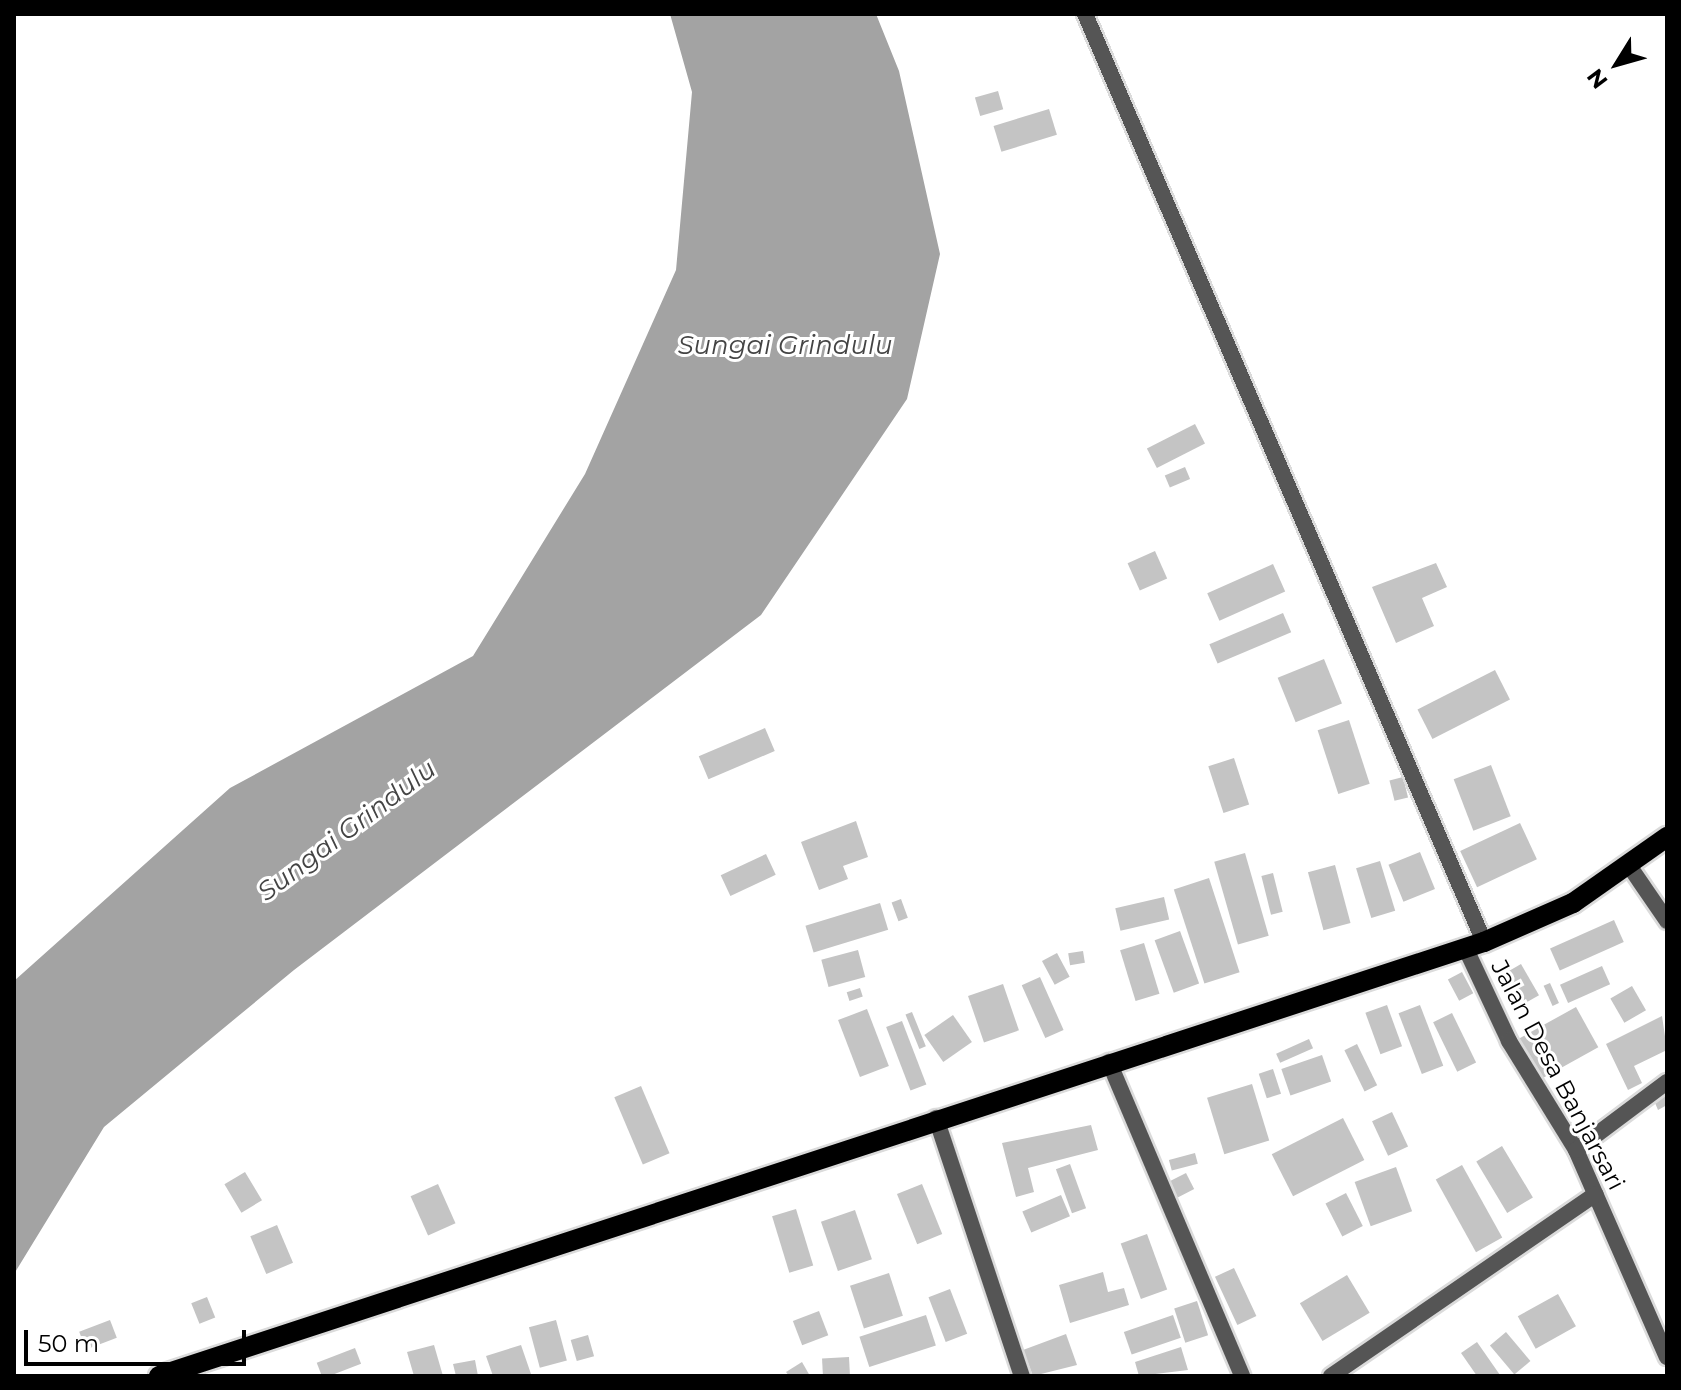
<!DOCTYPE html>
<html>
<head>
<meta charset="utf-8">
<style>
  body { margin:0 }
  #map { position:relative; width:1681px; height:1390px; overflow:hidden; background:#fff; font-family:Montserrat,sans-serif }
  div>[style] { position:absolute }
  .water>* { inset:0; background:#a3a3a3 }
  .building>* { inset:0; background:#c4c4c4; transform-origin:0 0 }
  .roads { filter:drop-shadow(2px 0 #dbdbdb) drop-shadow(-2px 0 #dbdbdb) drop-shadow(0 2px #dbdbdb) drop-shadow(0 -2px #dbdbdb) }
  .pedestrian>* { height:16px; margin:-8px; padding:0 8px; transform-origin:8px; border-radius:8px; background:#555 }
  .minor>* { height:16px; margin:-8px; padding:0 8px; transform-origin:8px; border-radius:8px; background:#555 }
  .primary>* { height:20px; margin:-10px; padding:0 10px; transform-origin:10px; border-radius:10px; background:#000 }
  span { translate:-50% -50%; white-space:nowrap; text-align:center; line-height:1.15; -webkit-text-stroke:6px #fff; paint-order:stroke }
  .street-label { font-size:24px; color:#000 }
  .water-label { font-size:26px; color:#444; font-style:italic }
  .frame { position:absolute; inset:0; border:16px solid #000; pointer-events:none }
  .north { position:absolute; left:1577px; top:24px; width:80px; height:80px; -webkit-text-stroke:6px #fff; paint-order:stroke; rotate:233deg; font-size:22px; font-weight:700; line-height:32px; text-align:center; color:#000 }
  .north::after { content:''; display:block; margin:auto; width:28px; height:36px; background:#000; clip-path:polygon(50% 0,100% 100%,50% 72%,0 100%) }
  .scale { position:absolute; left:24px; top:1330px; width:222px; height:36px; box-sizing:border-box; border:4px solid #000; border-top:0; padding-left:10px; font-size:24px; line-height:28px; white-space:nowrap; color:#000; -webkit-text-stroke:6px #fff; paint-order:stroke }
</style>
</head>
<body>
<div id="map">
  <div class="water">
    <div style="clip-path:polygon(670px 14px,876px 14px,899px 71px,940px 254px,907px 399px,761px 615px,294px 970px,104px 1127px,14px 1274px,14px 981px,230px 788px,473px 656px,585px 474px,676px 270px,692px 92px)"></div>
  </div>
  <div class="building">
    <div style="left:998px;top:91px;width:19px;height:24px;rotate:74deg"></div>
    <div style="left:1049px;top:109px;width:27px;height:58px;rotate:73deg"></div>
    <div style="left:1195px;top:424px;width:22px;height:54px;rotate:63deg"></div>
    <div style="left:1185px;top:467px;width:13px;height:22px;rotate:67deg"></div>
    <div style="left:1155px;top:551px;width:30px;height:30px;rotate:66deg"></div>
    <div style="clip-path:polygon(1436px 563px,1447px 587px,1422px 598px,1434px 626px,1396px 643px,1372px 587px)"></div>
    <div style="left:1273px;top:564px;width:30px;height:72px;rotate:66deg"></div>
    <div style="left:1283px;top:613px;width:21px;height:80px;rotate:67deg"></div>
    <div style="left:1324px;top:659px;width:48px;height:50px;rotate:68deg"></div>
    <div style="left:1495px;top:670px;width:33px;height:87px;rotate:63deg"></div>
    <div style="left:1349px;top:720px;width:67px;height:33px;rotate:72deg"></div>
    <div style="left:765px;top:728px;width:25px;height:72px;rotate:67deg"></div>
    <div style="left:1234px;top:758px;width:49px;height:27px;rotate:72deg"></div>
    <div style="left:1491px;top:765px;width:55px;height:40px;rotate:69deg"></div>
    <div style="left:1403px;top:777px;width:21px;height:14px;rotate:76deg"></div>
    <div style="clip-path:polygon(856px 821px,868px 857px,843px 866px,848px 879px,819px 890px,801px 842px)"></div>
    <div style="left:1520px;top:823px;width:40px;height:66px;rotate:65deg"></div>
    <div style="left:1420px;top:852px;width:40px;height:34px;rotate:68deg"></div>
    <div style="left:1245px;top:853px;width:86px;height:32px;rotate:74deg"></div>
    <div style="left:766px;top:854px;width:23px;height:50px;rotate:65deg"></div>
    <div style="left:1380px;top:861px;width:52px;height:25px;rotate:73deg"></div>
    <div style="left:1335px;top:865px;width:60px;height:28px;rotate:75deg"></div>
    <div style="left:1273px;top:873px;width:40px;height:12px;rotate:76deg"></div>
    <div style="left:1209px;top:878px;width:99px;height:37px;rotate:72deg"></div>
    <div style="left:1164px;top:897px;width:23px;height:50px;rotate:77deg"></div>
    <div style="left:901px;top:899px;width:20px;height:10px;rotate:70deg"></div>
    <div style="left:880px;top:903px;width:28px;height:78px;rotate:73deg"></div>
    <div style="left:1614px;top:920px;width:24px;height:70px;rotate:66deg"></div>
    <div style="left:1180px;top:931px;width:56px;height:27px;rotate:70deg"></div>
    <div style="left:1144px;top:943px;width:53px;height:25px;rotate:73deg"></div>
    <div style="left:858px;top:950px;width:28px;height:38px;rotate:75deg"></div>
    <div style="left:1083px;top:951px;width:12px;height:15px;rotate:81deg"></div>
    <div style="left:1057px;top:953px;width:27px;height:17px;rotate:62deg"></div>
    <div style="left:1521px;top:964px;width:36px;height:23px;rotate:60deg"></div>
    <div style="left:1602px;top:966px;width:20px;height:46px;rotate:66deg"></div>
    <div style="left:1462px;top:972px;width:24px;height:16px;rotate:62deg"></div>
    <div style="left:1040px;top:977px;width:58px;height:20px;rotate:66deg"></div>
    <div style="left:1550px;top:983px;width:22px;height:7px;rotate:66deg"></div>
    <div style="left:1003px;top:984px;width:49px;height:37px;rotate:71deg"></div>
    <div style="left:1632px;top:986px;width:28px;height:25px;rotate:60deg"></div>
    <div style="left:860px;top:988px;width:9px;height:14px;rotate:72deg"></div>
    <div style="left:1387px;top:1005px;width:44px;height:23px;rotate:70deg"></div>
    <div style="left:1420px;top:1005px;width:65px;height:23px;rotate:69deg"></div>
    <div style="left:1576px;top:1007px;width:46px;height:67px;rotate:61deg"></div>
    <div style="left:867px;top:1009px;width:61px;height:31px;rotate:69deg"></div>
    <div style="left:912px;top:1012px;width:37px;height:7px;rotate:68deg"></div>
    <div style="left:1452px;top:1013px;width:55px;height:21px;rotate:64deg"></div>
    <div style="left:953px;top:1015px;width:33px;height:35px;rotate:55deg"></div>
    <div style="clip-path:polygon(1662px 1016px,1667px 1050px,1634px 1066px,1642px 1083px,1628px 1090px,1606px 1044px)"></div>
    <div style="left:902px;top:1021px;width:68px;height:17px;rotate:69deg"></div>
    <div style="left:1309px;top:1039px;width:10px;height:36px;rotate:66deg"></div>
    <div style="left:1357px;top:1044px;width:46px;height:14px;rotate:64deg"></div>
    <div style="left:1322px;top:1055px;width:28px;height:43px;rotate:71deg"></div>
    <div style="left:1273px;top:1069px;width:26px;height:15px;rotate:72deg"></div>
    <div style="left:1252px;top:1084px;width:59px;height:47px;rotate:73deg"></div>
    <div style="left:641px;top:1086px;width:73px;height:29px;rotate:67deg"></div>
    <div style="clip-path:polygon(1667px 1092px,1667px 1105px,1658px 1110px,1653px 1098px)"></div>
    <div style="left:1392px;top:1112px;width:38px;height:22px;rotate:65deg"></div>
    <div style="left:1343px;top:1118px;width:47px;height:80px;rotate:63deg"></div>
    <div style="clip-path:polygon(1091px 1125px,1098px 1150px,1028px 1168px,1034px 1192px,1016px 1197px,1002px 1143px)"></div>
    <div style="left:1502px;top:1146px;width:60px;height:30px;rotate:59deg"></div>
    <div style="left:1195px;top:1153px;width:11px;height:27px;rotate:75deg"></div>
    <div style="left:1070px;top:1164px;width:47px;height:15px;rotate:70deg"></div>
    <div style="left:1462px;top:1165px;width:83px;height:30px;rotate:61deg"></div>
    <div style="left:1396px;top:1167px;width:47px;height:44px;rotate:70deg"></div>
    <div style="left:245px;top:1172px;width:33px;height:24px;rotate:59deg"></div>
    <div style="left:1186px;top:1173px;width:18px;height:25px;rotate:63deg"></div>
    <div style="left:438px;top:1184px;width:43px;height:30px;rotate:66deg"></div>
    <div style="left:922px;top:1184px;width:54px;height:27px;rotate:68deg"></div>
    <div style="left:1346px;top:1193px;width:37px;height:23px;rotate:63deg"></div>
    <div style="left:1061px;top:1195px;width:23px;height:42px;rotate:67deg"></div>
    <div style="left:796px;top:1209px;width:59px;height:25px;rotate:73deg"></div>
    <div style="left:855px;top:1210px;width:52px;height:36px;rotate:71deg"></div>
    <div style="left:277px;top:1225px;width:41px;height:29px;rotate:67deg"></div>
    <div style="left:1147px;top:1234px;width:59px;height:28px;rotate:70deg"></div>
    <div style="left:1234px;top:1268px;width:53px;height:21px;rotate:65deg"></div>
    <div style="clip-path:polygon(1103px 1272px,1108px 1292px,1124px 1288px,1129px 1305px,1070px 1323px,1059px 1285px)"></div>
    <div style="left:889px;top:1273px;width:45px;height:41px;rotate:72deg"></div>
    <div style="left:1347px;top:1275px;width:44px;height:55px;rotate:59deg"></div>
    <div style="left:950px;top:1289px;width:48px;height:23px;rotate:69deg"></div>
    <div style="left:1558px;top:1294px;width:37px;height:46px;rotate:61deg"></div>
    <div style="left:207px;top:1297px;width:22px;height:17px;rotate:68deg"></div>
    <div style="left:1197px;top:1301px;width:36px;height:24px;rotate:72deg"></div>
    <div style="left:819px;top:1311px;width:26px;height:28px;rotate:69deg"></div>
    <div style="left:926px;top:1315px;width:32px;height:70px;rotate:72deg"></div>
    <div style="left:1173px;top:1315px;width:24px;height:52px;rotate:71deg"></div>
    <div style="left:110px;top:1320px;width:19px;height:33px;rotate:69deg"></div>
    <div style="left:556px;top:1320px;width:42px;height:28px;rotate:75deg"></div>
    <div style="left:1506px;top:1332px;width:38px;height:21px;rotate:50deg"></div>
    <div style="clip-path:polygon(1066px 1334px,1077px 1365px,1033px 1376px,1023px 1350px)"></div>
    <div style="left:588px;top:1335px;width:22px;height:18px;rotate:74deg"></div>
    <div style="clip-path:polygon(1477px 1342px,1500px 1375px,1477px 1376px,1461px 1353px)"></div>
    <div style="clip-path:polygon(434px 1345px,443px 1376px,414px 1376px,407px 1352px)"></div>
    <div style="clip-path:polygon(521px 1345px,531px 1374px,493px 1376px,486px 1356px)"></div>
    <div style="clip-path:polygon(1181px 1347px,1188px 1370px,1139px 1376px,1135px 1362px)"></div>
    <div style="left:355px;top:1348px;width:17px;height:41px;rotate:69deg"></div>
    <div style="left:849px;top:1357px;width:18px;height:27px;rotate:87deg"></div>
    <div style="clip-path:polygon(475px 1360px,478px 1376px,456px 1376px,453px 1364px)"></div>
    <div style="clip-path:polygon(802px 1362px,810px 1376px,789px 1376px,786px 1372px)"></div>
  </div>
  <div class="roads">
    <div class="pedestrian">
      <div style="left:1465px;top:947px;width:104px;rotate:64.9deg"></div>
      <div style="left:1509px;top:1041px;width:128px;rotate:58.4deg"></div>
      <div style="left:1576px;top:1150px;width:226px;rotate:66.3deg"></div>
    </div>
    <div class="minor">
      <div style="left:1085px;top:14px;width:1010px;rotate:66.73deg"></div>
      <div style="left:1628px;top:864px;width:69px;rotate:55.6deg"></div>
      <div style="left:1109px;top:1062px;width:341px;rotate:67deg"></div>
      <div style="left:936px;top:1118px;width:272px;rotate:71.6deg"></div>
      <div style="left:1576px;top:1150px;width:114px;rotate:-36.8deg"></div>
      <div style="left:1331px;top:1376px;width:321px;rotate:-34.5deg"></div>
    </div>
    <div class="primary">
      <div style="left:159px;top:1376px;width:1394px;rotate:-18.14deg"></div>
      <div style="left:1484px;top:942px;width:97px;rotate:-23.7deg"></div>
      <div style="left:1573px;top:903px;width:115px;rotate:-35.1deg"></div>
    </div>
  </div>
  <div class="street-label">
    <span style="left:1558px;top:1075px;rotate:62deg">Jalan Desa Banjarsari</span>
  </div>
  <div class="water-label">
    <span style="left:785px;top:346px">Sungai Grindulu</span>
    <span style="left:347px;top:831px;rotate:-37deg">Sungai Grindulu</span>
  </div>
  <div class="frame"></div>
  <div class="north">N</div>
  <div class="scale">50 m</div>
</div>
</body>
</html>
